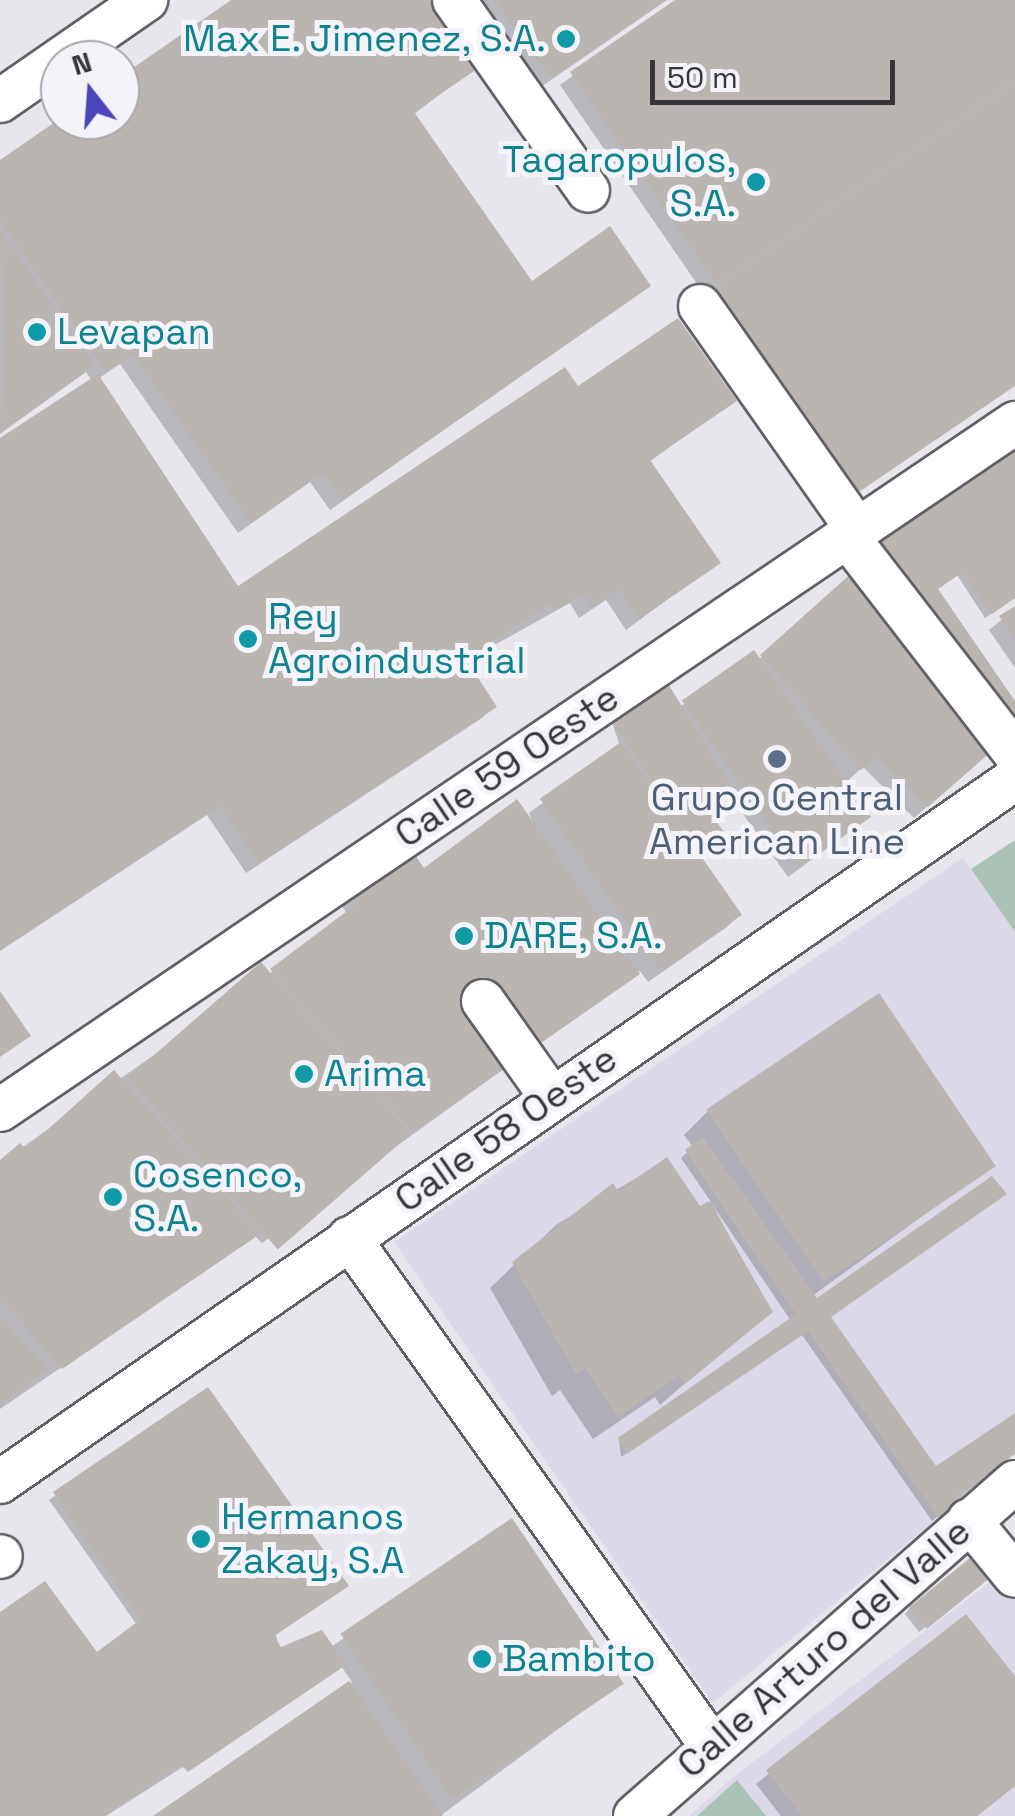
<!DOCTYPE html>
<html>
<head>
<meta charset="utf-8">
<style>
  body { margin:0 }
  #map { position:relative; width:1015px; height:1816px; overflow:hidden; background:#e7e6ed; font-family:"Space Grotesk",sans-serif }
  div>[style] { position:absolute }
  .built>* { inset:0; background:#dbd9e7 }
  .green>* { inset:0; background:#abc2b7 }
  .shadow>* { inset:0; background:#0003 }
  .building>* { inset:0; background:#bbb5b1; transform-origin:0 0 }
  .roads { filter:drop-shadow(2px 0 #616065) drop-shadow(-2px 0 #616065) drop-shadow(0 2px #616065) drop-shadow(0 -2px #616065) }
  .minor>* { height:42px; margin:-21px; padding:0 21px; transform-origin:21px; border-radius:21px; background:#fff }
  .dots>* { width:28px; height:28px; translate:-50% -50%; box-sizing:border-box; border:5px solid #f4f3fa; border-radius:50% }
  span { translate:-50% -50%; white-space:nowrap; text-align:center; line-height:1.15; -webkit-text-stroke:10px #f4f3fa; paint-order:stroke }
  .culture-label { font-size:38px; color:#0d838f }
  .right { translate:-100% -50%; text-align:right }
  .left { translate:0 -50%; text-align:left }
  .street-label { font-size:38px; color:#363538 }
  .service-label { font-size:38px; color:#4e5e75 }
  .north { position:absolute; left:40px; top:40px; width:100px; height:100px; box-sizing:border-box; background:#f4f3fa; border:2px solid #a8a7ac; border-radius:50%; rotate:343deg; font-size:28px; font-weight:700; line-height:40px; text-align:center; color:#363538 }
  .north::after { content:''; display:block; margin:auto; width:35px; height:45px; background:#4c45bb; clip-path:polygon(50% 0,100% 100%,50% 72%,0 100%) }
  .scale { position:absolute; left:650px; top:60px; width:245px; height:45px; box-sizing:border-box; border:5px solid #363538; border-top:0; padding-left:12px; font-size:30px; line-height:35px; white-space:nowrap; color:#363538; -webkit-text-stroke:8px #f4f3fa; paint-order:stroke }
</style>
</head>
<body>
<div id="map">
  <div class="built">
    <div style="clip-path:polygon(963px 858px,1015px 932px,1015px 1413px,938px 1518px,713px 1703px,394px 1242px)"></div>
    <div style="clip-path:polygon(1015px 1563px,1015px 1816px,689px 1816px,733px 1777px)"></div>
  </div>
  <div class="green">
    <div style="clip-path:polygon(1015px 840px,1015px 932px,971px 869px)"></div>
    <div style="clip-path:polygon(737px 1780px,766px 1816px,697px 1816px)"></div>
  </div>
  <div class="shadow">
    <div style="clip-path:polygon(245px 0,426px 0,474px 68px,413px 115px,531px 284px,648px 286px,330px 510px,310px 482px,238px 533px,120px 364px,98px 379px,237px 589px,578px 389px,734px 401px,649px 462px,718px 562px,626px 630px,606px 600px,579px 618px,570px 603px,464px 662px,494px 706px,482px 718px,246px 873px,207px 815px,0 951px,0 441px,92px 381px,86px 372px,0 434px,0 164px,66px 120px,120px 120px,120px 84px)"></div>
    <div style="clip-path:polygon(475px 0,667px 0,538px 89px)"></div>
    <div style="clip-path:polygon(679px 0,1015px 0,1015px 385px,714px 287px,704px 294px,560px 85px)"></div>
    <div style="clip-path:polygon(1015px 451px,1015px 598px,985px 618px,957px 575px,935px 590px,1015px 705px,872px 550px)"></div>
    <div style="clip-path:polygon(855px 573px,986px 755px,914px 818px,863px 767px,845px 783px,869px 817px,788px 877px,725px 789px,703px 806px,722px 846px,701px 860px,739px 915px,727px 927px,648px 982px,640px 971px,262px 1243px,255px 1236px,0 1409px,0 1163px,268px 975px,347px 914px,342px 906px,354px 894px,536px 830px,529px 813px,620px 746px,612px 722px,666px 686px,679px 707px,758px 660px)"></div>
    <div style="clip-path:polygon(1015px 609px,1015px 668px,989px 630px)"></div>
    <div style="clip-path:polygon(708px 1111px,993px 1165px,812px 1296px,936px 1470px,1015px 1416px,1015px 1453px,932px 1521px,802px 1335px,621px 1457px,619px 1440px,791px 1321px,712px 1204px,769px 1311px,660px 1405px,655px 1397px,593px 1439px,560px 1390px,552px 1396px,490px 1288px,557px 1224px,666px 1161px,700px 1210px,711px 1202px,681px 1158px,693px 1147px,684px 1135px)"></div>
    <div style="clip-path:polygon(208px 1390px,280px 1650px,331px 1647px,512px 1522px,621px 1683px,440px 1816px,158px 1816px,352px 1682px,341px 1666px,106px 1816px,0 1816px,0 1614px,97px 1655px,137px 1625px,49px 1500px)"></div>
    <div style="clip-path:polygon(979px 1585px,919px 1632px,905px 1614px,910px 1608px)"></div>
    <div style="clip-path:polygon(965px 1617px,1015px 1680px,1015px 1786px,977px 1816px,781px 1816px,756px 1784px)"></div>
  </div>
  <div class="building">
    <div style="clip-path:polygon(231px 0,430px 0,477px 69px,414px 112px,532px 281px,610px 226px,651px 286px,343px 500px,324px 472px,251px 523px,133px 354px,106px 372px,0 220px,0 160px,58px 120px,120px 120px,120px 77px)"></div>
    <div style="clip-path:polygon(495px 0,665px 0,551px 78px)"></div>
    <div style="clip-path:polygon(675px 0,1015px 0,1015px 80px,717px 284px,570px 72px)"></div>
    <div style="clip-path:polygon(1015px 83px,1015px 386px,853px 496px,711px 290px)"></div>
    <div style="clip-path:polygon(0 230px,95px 365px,0 432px,6px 337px)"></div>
    <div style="clip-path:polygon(678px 318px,737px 401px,650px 460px,721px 563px,639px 619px,619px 589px,592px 607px,583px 593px,555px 611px,550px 604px,466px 659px,497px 707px,259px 863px,220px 805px,0 950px,0 438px,98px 374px,238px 586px,565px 367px,578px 386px)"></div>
    <div style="clip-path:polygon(1015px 448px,1015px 598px,992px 614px,963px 572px,938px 589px,1015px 701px,1015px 722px,876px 543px)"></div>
    <div style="clip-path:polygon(855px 570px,1001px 743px,928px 807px,876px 757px,861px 770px,760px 655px)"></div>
    <div style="clip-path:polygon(1015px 606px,1015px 639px,999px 616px)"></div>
    <div style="left:754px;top:650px;width:204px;height:88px;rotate:55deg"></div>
    <div style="clip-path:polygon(667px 682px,731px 787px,705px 805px,730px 841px,705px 858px,611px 720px)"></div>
    <div style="left:621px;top:742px;width:211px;height:99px;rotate:55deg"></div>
    <div style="clip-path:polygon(517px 799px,640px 974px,413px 1132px,270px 969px,359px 902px,352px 892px,413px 852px,424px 868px)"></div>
    <div style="left:261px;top:962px;width:228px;height:176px;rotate:49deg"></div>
    <div style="clip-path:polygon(0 991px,31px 1036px,0 1057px)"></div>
    <div style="left:879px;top:993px;width:209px;height:208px;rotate:56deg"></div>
    <div style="clip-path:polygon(114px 1070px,260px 1234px,62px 1369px,0 1298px,0 1160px,20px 1143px,26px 1149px)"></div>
    <div style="clip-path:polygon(703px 1137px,817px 1298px,992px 1176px,1007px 1194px,831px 1317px,936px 1466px,1015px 1413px,1015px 1454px,954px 1496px,959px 1504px,938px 1518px,808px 1331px,627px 1454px,618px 1438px,796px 1314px,685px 1150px)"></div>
    <div style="clip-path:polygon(667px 1157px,700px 1206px,709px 1201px,773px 1312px,685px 1384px,679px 1376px,618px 1417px,585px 1368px,576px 1374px,512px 1262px,613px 1183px,618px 1191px)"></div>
    <div style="clip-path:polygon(0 1317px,48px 1370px,0 1404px)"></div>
    <div style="clip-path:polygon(208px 1387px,349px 1586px,274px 1636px,281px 1647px,322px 1630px,346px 1665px,188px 1772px,180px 1764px,105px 1816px,0 1816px,0 1612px,45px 1581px,97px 1652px,141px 1619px,53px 1492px)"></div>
    <div style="left:512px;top:1518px;width:200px;height:207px;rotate:56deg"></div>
    <div style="left:970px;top:1558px;width:28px;height:78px;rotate:51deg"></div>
    <div style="clip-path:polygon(966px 1614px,1015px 1676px,1015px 1786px,977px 1816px,802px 1816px,766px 1770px)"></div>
    <div style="clip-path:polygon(349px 1681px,443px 1816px,153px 1816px)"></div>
  </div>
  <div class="roads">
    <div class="minor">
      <div style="left:454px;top:0;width:233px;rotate:54.9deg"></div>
      <div style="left:0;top:101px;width:178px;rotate:-34.7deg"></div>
      <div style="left:700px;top:306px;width:273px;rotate:54.9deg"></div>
      <div style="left:847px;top:536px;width:274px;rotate:52.3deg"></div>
      <div style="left:483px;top:1001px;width:118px;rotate:54.7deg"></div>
      <div style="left:0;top:1110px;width:1226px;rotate:-34.09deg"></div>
      <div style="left:349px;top:1238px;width:622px;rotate:54.49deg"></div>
      <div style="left:0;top:1482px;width:1235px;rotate:-34.71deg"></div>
      <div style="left:969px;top:1520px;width:72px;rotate:50.6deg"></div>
      <div style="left:0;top:1557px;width:1px;rotate:-45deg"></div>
      <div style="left:635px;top:1816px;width:506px;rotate:-41.31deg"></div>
    </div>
  </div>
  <div class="dots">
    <div style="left:566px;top:39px;background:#0f9aa8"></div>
    <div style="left:756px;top:182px;background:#0f9aa8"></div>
    <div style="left:37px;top:332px;background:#0f9aa8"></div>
    <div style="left:248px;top:639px;background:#0f9aa8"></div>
    <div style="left:777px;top:759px;background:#5c6f8a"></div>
    <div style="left:464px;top:936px;background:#0f9aa8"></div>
    <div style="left:304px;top:1074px;background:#0f9aa8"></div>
    <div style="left:113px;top:1197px;background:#0f9aa8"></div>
    <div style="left:201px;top:1539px;background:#0f9aa8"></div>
    <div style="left:482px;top:1659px;background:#0f9aa8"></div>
  </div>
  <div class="culture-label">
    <span class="right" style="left:546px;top:39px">Max E. Jimenez, S.A.</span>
    <span class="right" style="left:736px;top:182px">Tagaropulos,<br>S.A.</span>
    <span class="left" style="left:57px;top:332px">Levapan</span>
    <span class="left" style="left:268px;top:639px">Rey<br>Agroindustrial</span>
    <span class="left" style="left:484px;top:936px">DARE, S.A.</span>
    <span class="left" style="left:324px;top:1074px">Arima</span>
    <span class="left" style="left:133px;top:1197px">Cosenco,<br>S.A.</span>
    <span class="left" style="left:221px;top:1539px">Hermanos<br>Zakay, S.A</span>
    <span class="left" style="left:502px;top:1659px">Bambito</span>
  </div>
  <div class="street-label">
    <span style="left:507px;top:766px;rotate:-34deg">Calle 59 Oeste</span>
    <span style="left:506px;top:1129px;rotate:-35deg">Calle 58 Oeste</span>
    <span style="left:824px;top:1648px;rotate:-41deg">Calle Arturo del Valle</span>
  </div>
  <div class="service-label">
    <span style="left:777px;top:820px">Grupo Central<br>American Line</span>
  </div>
  <div class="north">N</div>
  <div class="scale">50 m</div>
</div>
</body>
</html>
